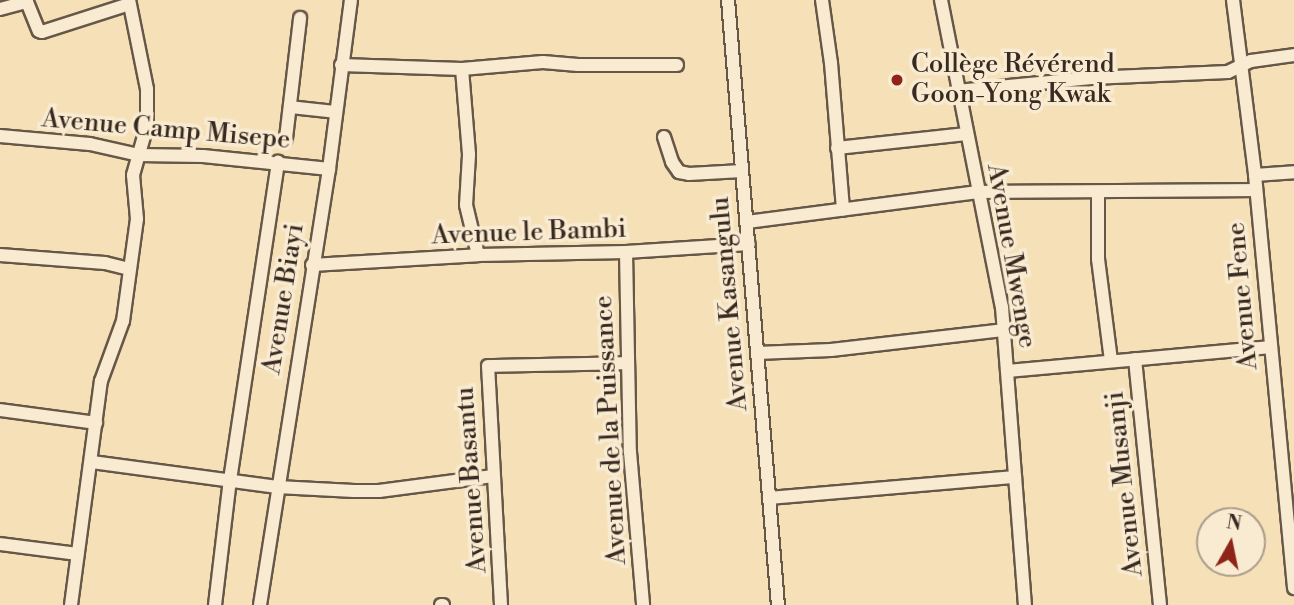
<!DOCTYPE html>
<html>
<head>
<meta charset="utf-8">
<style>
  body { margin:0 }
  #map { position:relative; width:1294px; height:605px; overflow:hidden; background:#f5e0b8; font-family:"Libre Bodoni",serif }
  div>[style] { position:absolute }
  .roads { filter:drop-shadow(2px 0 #675747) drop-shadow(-2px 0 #675747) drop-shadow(0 2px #675747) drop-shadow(0 -2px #675747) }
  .minor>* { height:12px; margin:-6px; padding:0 6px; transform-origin:6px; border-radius:6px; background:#f8ebd1 }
  .dots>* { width:19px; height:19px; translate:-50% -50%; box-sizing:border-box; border:4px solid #f8ebd1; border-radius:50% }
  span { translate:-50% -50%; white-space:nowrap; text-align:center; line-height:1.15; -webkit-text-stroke:7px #f8ebd1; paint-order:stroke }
  .poi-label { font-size:26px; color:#382921 }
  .left { translate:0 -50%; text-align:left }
  .street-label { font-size:26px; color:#382921 }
  .north { position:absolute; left:1196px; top:507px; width:70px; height:70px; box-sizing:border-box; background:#f8ebd1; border:2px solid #ab9d8b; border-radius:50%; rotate:9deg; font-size:19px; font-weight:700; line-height:28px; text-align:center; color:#382921 }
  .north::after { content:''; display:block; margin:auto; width:24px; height:32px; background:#8f2418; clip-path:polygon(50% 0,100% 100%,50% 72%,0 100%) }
</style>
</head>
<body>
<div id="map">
  <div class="roads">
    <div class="minor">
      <div style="left:728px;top:0;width:607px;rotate:85.28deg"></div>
      <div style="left:822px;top:0;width:64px;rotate:81.9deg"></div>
      <div style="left:831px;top:63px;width:147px;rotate:85.3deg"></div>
      <div style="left:941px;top:0;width:313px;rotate:78.8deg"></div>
      <div style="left:1002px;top:307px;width:299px;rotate:85.6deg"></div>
      <div style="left:1233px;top:0;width:176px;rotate:82.8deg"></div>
      <div style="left:1255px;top:175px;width:415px;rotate:84.6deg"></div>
      <div style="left:0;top:9px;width:28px;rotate:-15deg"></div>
      <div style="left:27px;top:2px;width:31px;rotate:68deg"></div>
      <div style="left:39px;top:31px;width:3px;rotate:18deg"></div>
      <div style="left:42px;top:32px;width:91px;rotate:-17.8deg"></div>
      <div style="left:341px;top:65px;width:121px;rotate:1.9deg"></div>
      <div style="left:462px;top:69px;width:81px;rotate:-4.9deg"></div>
      <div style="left:543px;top:62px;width:35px;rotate:5deg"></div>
      <div style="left:578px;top:65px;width:99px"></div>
      <div style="left:462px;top:69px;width:86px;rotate:85.3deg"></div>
      <div style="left:469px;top:155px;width:50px;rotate:93.4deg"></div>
      <div style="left:466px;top:205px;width:51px;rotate:76.5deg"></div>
      <div style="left:957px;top:91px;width:135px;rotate:-5.5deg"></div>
      <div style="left:1091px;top:78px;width:137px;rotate:-2.5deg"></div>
      <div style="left:1228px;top:72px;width:25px;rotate:-26deg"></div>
      <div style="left:1251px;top:61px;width:43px;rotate:-7.9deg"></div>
      <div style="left:290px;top:107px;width:46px;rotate:6.2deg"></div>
      <div style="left:0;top:136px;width:90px;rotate:5.1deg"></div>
      <div style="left:90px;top:144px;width:50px;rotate:12.7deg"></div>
      <div style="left:139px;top:155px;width:64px;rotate:0.9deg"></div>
      <div style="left:203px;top:156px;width:127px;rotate:5.9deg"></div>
      <div style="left:664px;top:137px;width:26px;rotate:72deg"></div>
      <div style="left:672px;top:162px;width:12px;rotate:55deg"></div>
      <div style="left:679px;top:172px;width:10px;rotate:11deg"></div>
      <div style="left:689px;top:174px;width:53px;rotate:-3.2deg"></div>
      <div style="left:286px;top:138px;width:121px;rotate:-83.3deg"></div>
      <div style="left:837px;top:148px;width:130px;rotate:-6.2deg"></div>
      <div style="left:1255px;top:175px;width:39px;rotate:-4deg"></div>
      <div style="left:1098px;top:193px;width:66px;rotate:90deg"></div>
      <div style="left:1098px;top:259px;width:102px;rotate:82.7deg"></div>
      <div style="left:747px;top:222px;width:233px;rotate:-7.4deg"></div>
      <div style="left:978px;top:192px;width:278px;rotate:-0.4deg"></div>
      <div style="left:626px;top:252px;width:200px;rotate:88.9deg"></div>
      <div style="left:630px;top:452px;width:154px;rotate:85.1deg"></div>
      <div style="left:0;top:255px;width:105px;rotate:4.4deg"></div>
      <div style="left:105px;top:263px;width:25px;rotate:14deg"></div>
      <div style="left:312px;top:265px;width:166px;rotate:-3.4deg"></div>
      <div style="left:478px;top:255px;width:148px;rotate:-1.2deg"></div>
      <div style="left:626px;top:252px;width:123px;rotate:-3.7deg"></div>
      <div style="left:757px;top:353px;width:74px;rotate:-2.3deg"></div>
      <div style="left:831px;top:350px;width:173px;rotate:-6.6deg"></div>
      <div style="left:1135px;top:359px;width:247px;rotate:84.2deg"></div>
      <div style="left:1008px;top:371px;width:264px;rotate:-5.2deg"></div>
      <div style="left:0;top:410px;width:97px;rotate:7.7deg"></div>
      <div style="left:92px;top:462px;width:187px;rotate:7.7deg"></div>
      <div style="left:277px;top:487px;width:77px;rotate:3deg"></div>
      <div style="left:354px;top:491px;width:25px"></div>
      <div style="left:379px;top:491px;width:115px;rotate:-7.5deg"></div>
      <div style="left:769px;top:498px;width:247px;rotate:-4.9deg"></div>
      <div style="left:0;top:544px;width:78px;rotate:7.4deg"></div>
      <div style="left:71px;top:605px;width:226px;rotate:-82.4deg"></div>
      <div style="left:101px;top:381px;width:64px;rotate:-69.9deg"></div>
      <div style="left:123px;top:321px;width:103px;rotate:-82.2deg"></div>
      <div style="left:137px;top:219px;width:44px;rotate:-95.2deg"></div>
      <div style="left:133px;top:175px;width:51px;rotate:-74.1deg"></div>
      <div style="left:147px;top:126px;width:37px;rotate:-90deg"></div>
      <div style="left:147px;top:89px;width:91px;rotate:-101.4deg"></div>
      <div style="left:215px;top:605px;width:126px;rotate:-83.2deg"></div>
      <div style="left:230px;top:480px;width:322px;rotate:-81.4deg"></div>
      <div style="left:260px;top:605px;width:441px;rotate:-81deg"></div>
      <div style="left:329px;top:169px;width:170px;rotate:-82.6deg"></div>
      <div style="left:441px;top:605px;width:2px"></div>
      <div style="left:501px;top:605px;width:239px;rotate:-93.1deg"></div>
      <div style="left:488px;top:366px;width:140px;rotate:-1.2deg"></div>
    </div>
  </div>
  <div class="dots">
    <div style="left:897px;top:80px;background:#8f2418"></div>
  </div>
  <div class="poi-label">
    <span class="left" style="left:911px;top:80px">Collège Révérend<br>Goon-Yong Kwak</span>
  </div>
  <div class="street-label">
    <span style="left:166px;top:130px;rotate:5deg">Avenue Camp Misepe</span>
    <span style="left:529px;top:233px;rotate:-2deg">Avenue le Bambi</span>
    <span style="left:1011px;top:256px;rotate:80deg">Avenue Mwenge</span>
    <span style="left:1243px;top:296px;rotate:-95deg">Avenue Fene</span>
    <span style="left:284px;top:299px;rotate:-81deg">Avenue Biayi</span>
    <span style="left:730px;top:304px;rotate:-95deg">Avenue Kasangulu</span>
    <span style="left:611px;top:430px;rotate:-93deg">Avenue de la Puissance</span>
    <span style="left:472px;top:480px;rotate:-94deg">Avenue Basantu</span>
    <span style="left:1125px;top:484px;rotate:-96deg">Avenue Musanji</span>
  </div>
  <div class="north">N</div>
</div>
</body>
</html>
